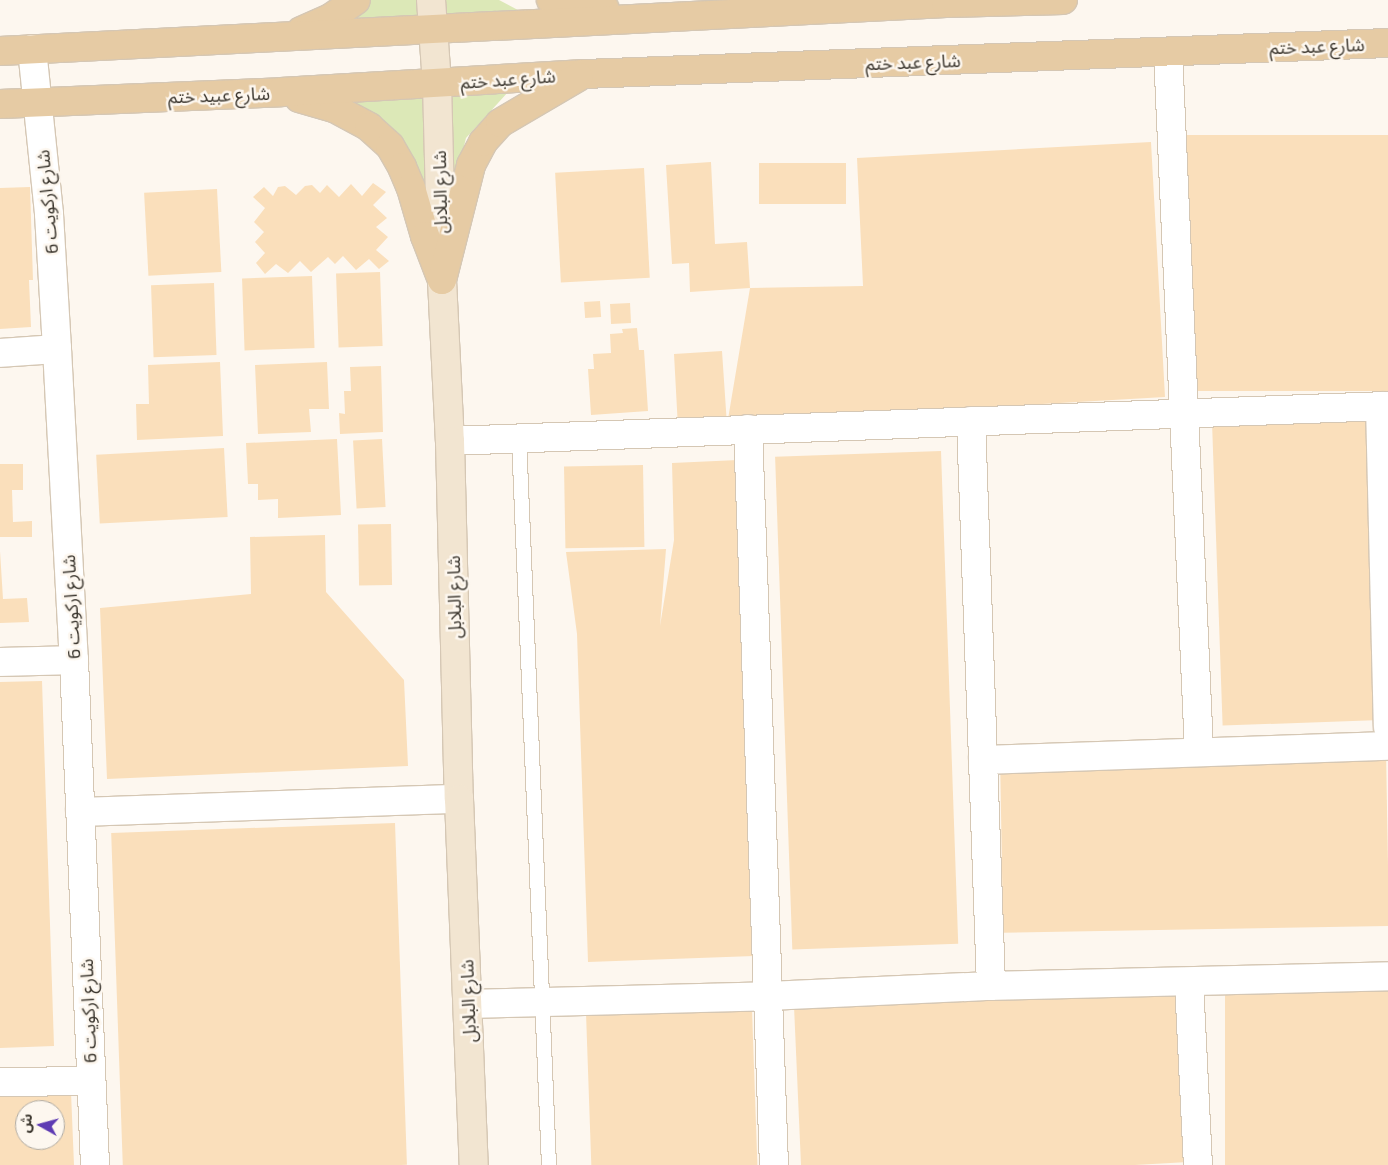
<!DOCTYPE html>
<html>
<head>
<meta charset="utf-8">
<style>
  body { margin:0 }
  #map { position:relative; width:1388px; height:1165px; overflow:hidden; background:#fdf7ef; font-family:"Exo 2","Noto Sans Arabic",sans-serif }
  div>[style] { position:absolute }
  .green>* { inset:0; background:#dce8b7 }
  .building>* { inset:0; background:#fadfbb; transform-origin:0 0 }
  .roads { filter:drop-shadow(1px 0 #d5c7b4) drop-shadow(-1px 0 #d5c7b4) drop-shadow(0 1px #d5c7b4) drop-shadow(0 -1px #d5c7b4) }
  .lane>* { height:14px; margin:-7px; padding:0 7px; transform-origin:7px; border-radius:7px; background:#fff }
  .street>* { height:28px; margin:-14px; padding:0 14px; transform-origin:14px; border-radius:14px; background:#fff }
  .secondary>* { height:28px; margin:-14px; padding:0 14px; transform-origin:14px; border-radius:14px; background:#f2e5d1 }
  .primary>* { height:28px; margin:-14px; padding:0 14px; transform-origin:14px; border-radius:14px; background:#e6cba4 }
  span { translate:-50% -50%; white-space:nowrap; text-align:center; line-height:1.15; -webkit-text-stroke:5px #fdf7ef; paint-order:stroke }
  .street-label { font-size:18px; color:#3b362e }
  .north { position:absolute; left:15px; top:1100px; width:50px; height:50px; box-sizing:border-box; background:#fdf7ef; border:1px solid #afaaa2; border-radius:50%; rotate:277deg; font-size:14px; font-weight:700; line-height:20px; text-align:center; color:#3b362e }
  .north::after { content:''; display:block; margin:auto; width:18px; height:22px; background:#5e3bb3; clip-path:polygon(50% 0,100% 100%,50% 72%,0 100%) }
</style>
</head>
<body>
<div id="map">
  <div class="green">
    <div style="clip-path:polygon(366px 0,424px 0,425px 22px,335px 25px)"></div>
    <div style="clip-path:polygon(440px 0,499px 0,531px 17px,442px 21px)"></div>
    <div style="clip-path:polygon(509px 91px,466px 138px,446px 220px,443px 95px)"></div>
    <div style="clip-path:polygon(429px 96px,435px 219px,371px 115px,352px 99px)"></div>
  </div>
  <div class="building">
    <div style="left:1388px;top:135px;width:256px;height:203px;rotate:90deg"></div>
    <div style="clip-path:polygon(1151px 142px,1165px 397px,871px 414px,727px 425px,678px 428px,674px 354px,722px 351px,727px 425px,750px 288px,690px 292px,689px 263px,672px 264px,666px 165px,711px 162px,715px 244px,747px 242px,750px 288px,863px 286px,857px 158px)"></div>
    <div style="left:846px;top:163px;width:41px;height:87px;rotate:90deg"></div>
    <div style="left:644px;top:168px;width:110px;height:89px;rotate:87deg"></div>
    <div style="clip-path:polygon(373px 183px,386px 192px,373px 205px,387px 218px,376px 227px,388px 237px,376px 250px,389px 261px,379px 269px,369px 259px,356px 270px,343px 256px,335px 264px,328px 257px,311px 272px,300px 261px,288px 273px,276px 264px,265px 274px,256px 263px,265px 253px,255px 242px,264px 232px,254px 222px,265px 208px,253px 197px,264px 187px,273px 196px,278px 187px,285px 186px,296px 195px,305px 186px,312px 185px,320px 193px,327px 185px,339px 197px,351px 184px,362px 196px)"></div>
    <div style="clip-path:polygon(30px 187px,33px 280px,29px 280px,31px 327px,0 329px,0 188px)"></div>
    <div style="left:217px;top:189px;width:83px;height:73px;rotate:87deg"></div>
    <div style="left:380px;top:272px;width:74px;height:44px;rotate:88deg"></div>
    <div style="left:312px;top:276px;width:72px;height:70px;rotate:88deg"></div>
    <div style="left:214px;top:283px;width:72px;height:63px;rotate:88deg"></div>
    <div style="left:600px;top:301px;width:16px;height:16px;rotate:86deg"></div>
    <div style="left:630px;top:303px;width:20px;height:20px;rotate:87deg"></div>
    <div style="clip-path:polygon(637px 328px,639px 350px,644px 350px,648px 411px,591px 415px,588px 369px,594px 369px,593px 354px,611px 353px,610px 334px,623px 333px,622px 329px)"></div>
    <div style="clip-path:polygon(220px 362px,223px 436px,137px 440px,136px 404px,149px 404px,148px 365px)"></div>
    <div style="clip-path:polygon(327px 362px,329px 409px,309px 409px,311px 432px,258px 434px,255px 365px)"></div>
    <div style="clip-path:polygon(381px 366px,383px 432px,340px 434px,339px 413px,345px 414px,344px 391px,351px 391px,350px 367px)"></div>
    <div style="left:1377px;top:419px;width:301px;height:165px;rotate:88deg"></div>
    <div style="clip-path:polygon(337px 439px,341px 515px,278px 518px,278px 499px,258px 500px,258px 484px,248px 484px,246px 443px)"></div>
    <div style="left:382px;top:439px;width:68px;height:29px;rotate:87deg"></div>
    <div style="left:224px;top:448px;width:69px;height:128px;rotate:87deg"></div>
    <div style="left:941px;top:451px;width:493px;height:166px;rotate:88deg"></div>
    <div style="clip-path:polygon(738px 460px,754px 956px,588px 962px,577px 634px,566px 552px,666px 549px,660px 626px,674px 540px,672px 463px)"></div>
    <div style="clip-path:polygon(0 464px,23px 464px,23px 490px,12px 490px,13px 522px,32px 521px,32px 537px,0 537px)"></div>
    <div style="left:643px;top:465px;width:82px;height:79px;rotate:89deg"></div>
    <div style="left:391px;top:524px;width:61px;height:33px;rotate:89deg"></div>
    <div style="clip-path:polygon(325px 535px,326px 592px,404px 680px,408px 766px,107px 779px,100px 608px,251px 594px,250px 537px)"></div>
    <div style="clip-path:polygon(0 551px,3px 599px,27px 598px,29px 622px,0 623px)"></div>
    <div style="clip-path:polygon(42px 681px,54px 1046px,0 1048px,0 682px)"></div>
    <div style="left:1386px;top:751px;width:175px;height:386px;rotate:89deg"></div>
    <div style="left:395px;top:823px;width:342px;height:284px;rotate:88deg"></div>
    <div style="clip-path:polygon(1180px 988px,1188px 1162px,1135px 1165px,801px 1165px,794px 1006px)"></div>
    <div style="left:1388px;top:988px;width:177px;height:163px;rotate:90deg"></div>
    <div style="left:752px;top:1010px;width:155px;height:166px;rotate:88deg"></div>
    <div style="clip-path:polygon(evenodd,71px 1092px,74px 1165px,0 1165px,0 1095px,71px 1092px,25px 1110px,55px 1110px,55px 1140px,25px 1140px,25px 1110px)"></div>
  </div>
  <div class="roads">
    <div class="lane">
      <div style="left:519px;top:438px;width:728px;rotate:87.64deg"></div>
    </div>
    <div class="street">
      <div style="left:32px;top:49px;width:166px;rotate:84.1deg"></div>
      <div style="left:49px;top:214px;width:135px;rotate:86.6deg"></div>
      <div style="left:57px;top:349px;width:311px;rotate:86.9deg"></div>
      <div style="left:74px;top:660px;width:505px;rotate:87.62deg"></div>
      <div style="left:1168px;top:52px;width:701px;rotate:87.46deg"></div>
      <div style="left:0;top:353px;width:57px;rotate:-4deg"></div>
      <div style="left:1380px;top:406px;width:321px;rotate:88.6deg"></div>
      <div style="left:971px;top:421px;width:565px;rotate:87.97deg"></div>
      <div style="left:748px;top:429px;width:736px;rotate:87.98deg"></div>
      <div style="left:450px;top:441px;width:939px;rotate:-2.14deg"></div>
      <div style="left:0;top:662px;width:74px;rotate:-1.5deg"></div>
      <div style="left:983px;top:760px;width:405px;rotate:-2deg"></div>
      <div style="left:80px;top:812px;width:379px;rotate:-2deg"></div>
      <div style="left:1189px;top:982px;width:183px;rotate:87.2deg"></div>
      <div style="left:468px;top:1004px;width:300px;rotate:-1.5deg"></div>
      <div style="left:768px;top:996px;width:223px;rotate:-2.6deg"></div>
      <div style="left:991px;top:986px;width:397px;rotate:-1.4deg"></div>
      <div style="left:0;top:1082px;width:91px;rotate:-0.6deg"></div>
    </div>
    <div class="secondary">
      <div style="left:431px;top:0;width:84px;rotate:85.9deg"></div>
      <div style="left:437px;top:84px;width:196px;rotate:88.5deg"></div>
      <div style="left:442px;top:280px;width:161px;rotate:87.2deg"></div>
      <div style="left:450px;top:441px;width:358px;rotate:88.6deg"></div>
      <div style="left:459px;top:799px;width:366px;rotate:87.7deg"></div>
    </div>
    <div class="primary">
      <div style="left:551px;top:0;width:54px;rotate:8.6deg"></div>
      <div style="left:301px;top:31px;width:34px;rotate:-24deg"></div>
      <div style="left:332px;top:17px;width:29px;rotate:-35deg"></div>
      <div style="left:0;top:51px;width:947px;rotate:-2.9deg"></div>
      <div style="left:946px;top:3px;width:117px;rotate:-1.5deg"></div>
      <div style="left:299px;top:98px;width:36px;rotate:16deg"></div>
      <div style="left:334px;top:108px;width:40px;rotate:28deg"></div>
      <div style="left:369px;top:127px;width:28px;rotate:42deg"></div>
      <div style="left:390px;top:146px;width:24px;rotate:60deg"></div>
      <div style="left:402px;top:167px;width:23px;rotate:67deg"></div>
      <div style="left:411px;top:188px;width:50px;rotate:73.7deg"></div>
      <div style="left:425px;top:236px;width:47px;rotate:68.9deg"></div>
      <div style="left:0;top:104px;width:281px;rotate:-2.4deg"></div>
      <div style="left:281px;top:92px;width:304px;rotate:-3.4deg"></div>
      <div style="left:584px;top:74px;width:805px;rotate:-2.21deg"></div>
      <div style="left:442px;top:280px;width:119px;rotate:-75.8deg"></div>
      <div style="left:471px;top:165px;width:26px;rotate:-62deg"></div>
      <div style="left:483px;top:142px;width:25px;rotate:-48deg"></div>
      <div style="left:500px;top:123px;width:91px;rotate:-30.5deg"></div>
    </div>
  </div>
  <div class="street-label">
    <span style="left:1317px;top:46px;rotate:-2deg">شارع عبد ختم</span>
    <span style="left:913px;top:62px;rotate:-2deg">شارع عبد ختم</span>
    <span style="left:508px;top:79px;rotate:-4deg">شارع عبد ختم</span>
    <span style="left:219px;top:95px;rotate:-2deg">شارع عبيد ختم</span>
    <span style="left:440px;top:192px;rotate:-91deg">شارع البلابل</span>
    <span style="left:47px;top:202px;rotate:-95deg">شارع اركويت 6</span>
    <span style="left:454px;top:597px;rotate:-91deg">شارع البلابل</span>
    <span style="left:71px;top:607px;rotate:-93deg">شارع اركويت 6</span>
    <span style="left:468px;top:1001px;rotate:-92deg">شارع البلابل</span>
    <span style="left:88px;top:1011px;rotate:-92deg">شارع اركويت 6</span>
  </div>
  <div class="north">ش</div>
</div>
</body>
</html>
